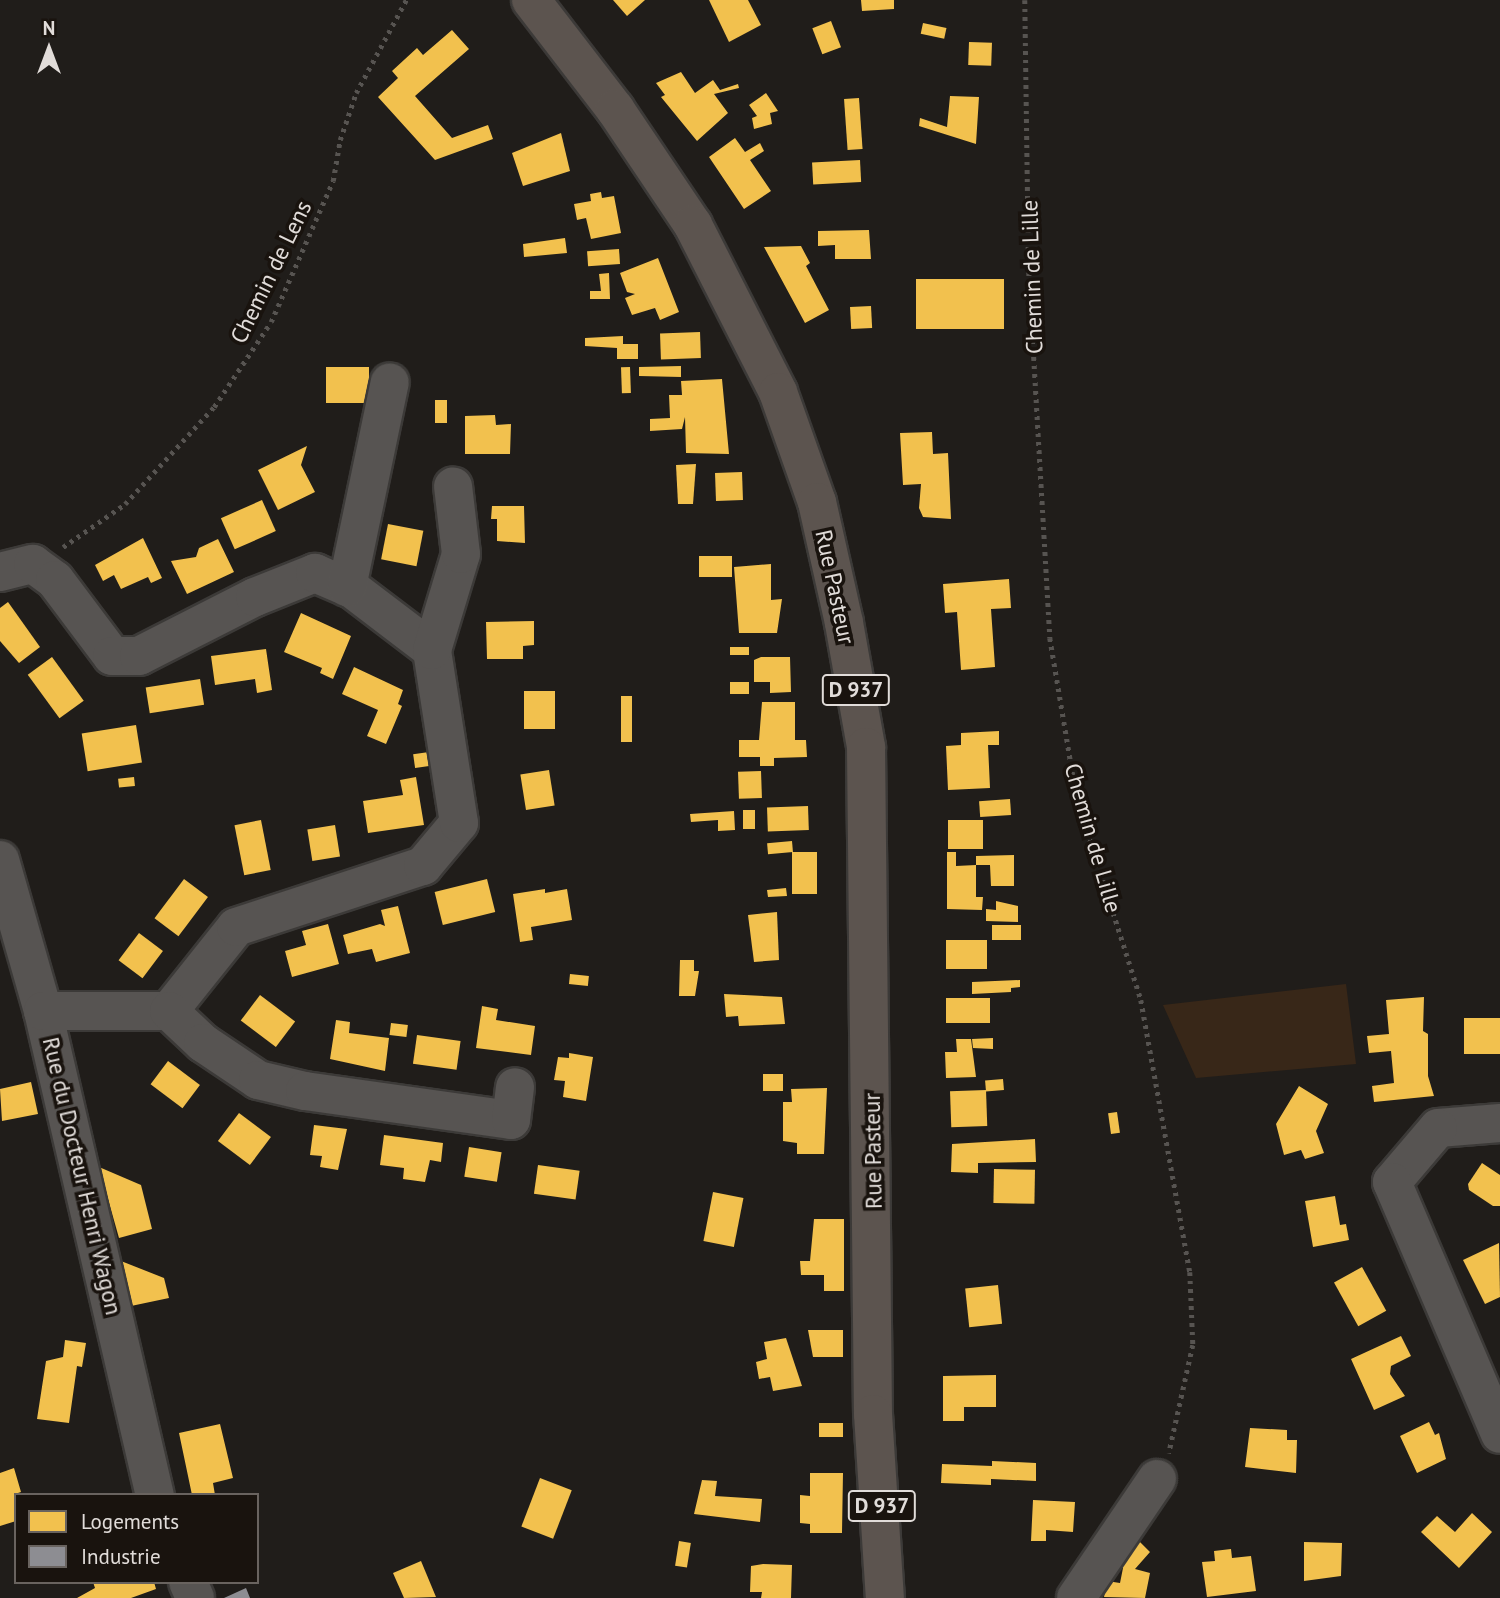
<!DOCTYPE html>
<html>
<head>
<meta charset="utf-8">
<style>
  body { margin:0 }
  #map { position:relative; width:1500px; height:1598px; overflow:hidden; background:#201d1a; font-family:"PT Sans",sans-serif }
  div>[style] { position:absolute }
  .green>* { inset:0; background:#382718 }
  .homes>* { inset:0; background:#f2c14e; transform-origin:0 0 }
  .industry>* { inset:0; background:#8d8d92 }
  .path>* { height:4.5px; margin-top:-2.25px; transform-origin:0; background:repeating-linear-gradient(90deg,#575451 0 3.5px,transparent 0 8.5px) }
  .roads { filter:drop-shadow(2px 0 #3c3a38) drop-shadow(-2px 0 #3c3a38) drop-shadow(0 2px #3c3a38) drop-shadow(0 -2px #3c3a38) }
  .minor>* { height:38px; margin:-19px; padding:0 19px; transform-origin:19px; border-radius:19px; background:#575452 }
  .major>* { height:38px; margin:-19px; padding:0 19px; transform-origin:19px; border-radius:19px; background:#5c544f }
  span { translate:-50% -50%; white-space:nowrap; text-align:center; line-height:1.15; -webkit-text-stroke:7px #19130e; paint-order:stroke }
  .shield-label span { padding:2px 5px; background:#19130e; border:2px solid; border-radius:5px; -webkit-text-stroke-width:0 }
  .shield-label { font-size:21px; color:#e1dcd9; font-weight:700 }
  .street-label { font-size:23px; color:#e1dcd9 }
  .legend { position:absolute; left:14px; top:1493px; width:245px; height:91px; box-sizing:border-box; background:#19130e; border:2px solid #69635f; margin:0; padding:9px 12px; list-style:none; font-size:21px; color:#e1dcd9 }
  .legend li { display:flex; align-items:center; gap:14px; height:35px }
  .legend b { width:35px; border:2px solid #69635f }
  .north { position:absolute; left:14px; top:14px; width:70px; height:70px; -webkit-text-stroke:5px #19130e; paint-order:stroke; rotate:0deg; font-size:19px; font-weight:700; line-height:28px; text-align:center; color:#e1dcd9 }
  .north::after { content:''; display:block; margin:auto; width:24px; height:32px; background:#e1dcd9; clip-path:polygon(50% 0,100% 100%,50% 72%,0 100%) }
</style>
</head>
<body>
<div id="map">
  <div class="green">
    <div style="clip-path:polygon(1346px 984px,1356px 1064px,1196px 1078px,1163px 1005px)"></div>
  </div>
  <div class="homes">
    <div style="clip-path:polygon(613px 0,645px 0,627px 16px)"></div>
    <div style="clip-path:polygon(709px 0,748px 0,761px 25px,729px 42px)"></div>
    <div style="clip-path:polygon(861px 0,894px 0,894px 9px,862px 11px)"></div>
    <div style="left:831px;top:21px;width:28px;height:20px;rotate:69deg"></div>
    <div style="left:923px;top:23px;width:24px;height:11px;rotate:12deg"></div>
    <div style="clip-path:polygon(452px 30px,469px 49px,415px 96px,452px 138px,488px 125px,493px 139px,435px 160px,378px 97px,398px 78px,392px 71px,417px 48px,423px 55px)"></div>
    <div style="left:969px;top:42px;width:23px;height:23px;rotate:2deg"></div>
    <div style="clip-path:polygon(681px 72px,695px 93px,713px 80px,720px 90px,738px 84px,739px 88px,714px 94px,728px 113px,697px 141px,661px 97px,665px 95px,656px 83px)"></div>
    <div style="clip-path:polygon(766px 93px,778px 111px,770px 113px,772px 124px,754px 129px,752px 118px,757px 116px,749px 105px)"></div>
    <div style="clip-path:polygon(950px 96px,979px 97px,976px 144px,919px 126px,920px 118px,947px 127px)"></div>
    <div style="left:859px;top:98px;width:51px;height:15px;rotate:86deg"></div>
    <div style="clip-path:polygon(561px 133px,570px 171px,523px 186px,512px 153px)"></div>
    <div style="clip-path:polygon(735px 138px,745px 152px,760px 143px,764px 151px,750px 160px,771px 191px,744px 209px,709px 157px)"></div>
    <div style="left:860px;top:160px;width:22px;height:48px;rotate:87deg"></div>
    <div style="clip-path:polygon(601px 192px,602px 198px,614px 196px,621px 233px,591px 239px,586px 218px,577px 220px,574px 204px,591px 201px,590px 194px)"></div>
    <div style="clip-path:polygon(869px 230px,871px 259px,835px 259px,835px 245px,818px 246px,818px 231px)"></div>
    <div style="clip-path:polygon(565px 238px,567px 253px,524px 257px,523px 244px)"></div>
    <div style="clip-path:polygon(801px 246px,810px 263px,806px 266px,829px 310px,805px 323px,764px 247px)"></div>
    <div style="left:619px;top:249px;width:15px;height:32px;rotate:86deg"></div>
    <div style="clip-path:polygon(658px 258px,679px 312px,660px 320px,655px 308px,632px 315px,625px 298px,635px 294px,627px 292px,620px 273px)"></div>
    <div style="clip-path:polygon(609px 273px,610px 299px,590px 299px,590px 291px,601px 291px,599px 274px)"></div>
    <div style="left:916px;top:279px;width:88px;height:50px"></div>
    <div style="left:871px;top:306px;width:22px;height:21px;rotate:87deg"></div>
    <div style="left:700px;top:332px;width:26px;height:40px;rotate:88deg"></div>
    <div style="clip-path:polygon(623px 336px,623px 344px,638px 344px,638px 359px,617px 359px,617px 348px,585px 346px,585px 338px)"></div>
    <div style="clip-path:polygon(681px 366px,681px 377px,639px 376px,639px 367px)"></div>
    <div style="left:326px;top:367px;width:43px;height:36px"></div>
    <div style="left:630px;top:367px;width:26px;height:9px;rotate:88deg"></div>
    <div style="clip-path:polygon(722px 379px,729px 454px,686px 453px,685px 417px,682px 429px,650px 431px,650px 419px,670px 418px,669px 395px,682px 395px,681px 381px)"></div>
    <div style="left:435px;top:400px;width:12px;height:23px"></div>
    <div style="clip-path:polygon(495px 415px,496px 425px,511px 424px,510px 454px,465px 454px,465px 416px)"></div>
    <div style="clip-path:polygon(932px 432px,933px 454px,948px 453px,951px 519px,923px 517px,919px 508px,921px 484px,903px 485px,900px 433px)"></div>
    <div style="clip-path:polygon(307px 446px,301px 465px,315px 492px,278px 510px,258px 470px)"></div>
    <div style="clip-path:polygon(696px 464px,693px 504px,678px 504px,676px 465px)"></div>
    <div style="left:742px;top:472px;width:28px;height:27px;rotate:88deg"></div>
    <div style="left:262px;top:500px;width:34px;height:45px;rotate:66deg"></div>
    <div style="clip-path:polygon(492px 506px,524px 506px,525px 543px,497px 541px,497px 519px,491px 519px)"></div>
    <div style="left:388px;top:524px;width:36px;height:36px;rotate:11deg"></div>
    <div style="clip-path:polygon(143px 538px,162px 578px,151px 583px,148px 577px,121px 589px,114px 575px,103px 581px,95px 565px)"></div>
    <div style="clip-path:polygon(218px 539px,234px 572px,187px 594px,171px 561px,196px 557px,199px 548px)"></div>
    <div style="left:732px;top:556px;width:21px;height:33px;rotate:90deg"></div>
    <div style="clip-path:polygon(771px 564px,771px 600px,782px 599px,777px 633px,739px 633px,734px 567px)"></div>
    <div style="clip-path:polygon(1009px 579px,1011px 608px,991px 609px,995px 667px,961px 670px,957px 612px,945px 613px,943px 584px)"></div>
    <div style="clip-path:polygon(8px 602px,40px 647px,19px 663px,0 641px,0 608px)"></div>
    <div style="clip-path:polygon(301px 613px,351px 636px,333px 679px,320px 673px,322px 668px,284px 652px)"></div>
    <div style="clip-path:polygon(534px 621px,534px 645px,523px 646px,523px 659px,487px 659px,486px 622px)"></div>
    <div style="left:730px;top:647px;width:19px;height:8px"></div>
    <div style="clip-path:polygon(266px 649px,272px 690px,257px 693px,255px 679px,215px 685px,211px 656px)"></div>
    <div style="left:52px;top:657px;width:54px;height:30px;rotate:54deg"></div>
    <div style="clip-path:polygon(761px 657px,790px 657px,791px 692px,770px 693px,770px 682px,754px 682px,754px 660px)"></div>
    <div style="clip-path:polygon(354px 667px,403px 690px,398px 704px,402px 706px,386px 744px,367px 736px,378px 710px,342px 694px)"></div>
    <div style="left:200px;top:679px;width:26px;height:55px;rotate:81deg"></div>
    <div style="left:730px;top:682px;width:19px;height:12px"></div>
    <div style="left:524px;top:691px;width:31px;height:38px"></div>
    <div style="left:621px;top:696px;width:11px;height:46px"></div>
    <div style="clip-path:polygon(762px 702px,795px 702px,795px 740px,806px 740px,807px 757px,774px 758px,774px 766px,760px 766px,760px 757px,739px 757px,739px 740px,759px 740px)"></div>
    <div style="left:136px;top:725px;width:38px;height:55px;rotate:81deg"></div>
    <div style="clip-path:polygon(999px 731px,999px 745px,988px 745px,990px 788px,948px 790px,946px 746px,961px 745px,961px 733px)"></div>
    <div style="left:429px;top:752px;width:14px;height:16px;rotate:82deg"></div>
    <div style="left:549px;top:770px;width:36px;height:29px;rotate:81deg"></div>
    <div style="left:761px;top:771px;width:27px;height:23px;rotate:88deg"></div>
    <div style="left:134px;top:777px;width:9px;height:16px;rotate:84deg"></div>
    <div style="clip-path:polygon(416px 777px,424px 825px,368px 833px,363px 801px,403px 795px,400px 780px)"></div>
    <div style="left:1010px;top:799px;width:16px;height:31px;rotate:86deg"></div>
    <div style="left:808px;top:806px;width:24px;height:41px;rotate:88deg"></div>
    <div style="left:743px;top:810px;width:12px;height:19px"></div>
    <div style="clip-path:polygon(734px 811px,735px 830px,718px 831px,718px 820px,691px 822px,690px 814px)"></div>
    <div style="left:261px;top:820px;width:51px;height:27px;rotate:79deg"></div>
    <div style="left:948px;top:820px;width:35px;height:29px"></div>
    <div style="left:335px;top:825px;width:32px;height:28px;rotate:81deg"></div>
    <div style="left:792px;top:841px;width:11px;height:25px;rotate:85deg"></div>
    <div style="left:792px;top:852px;width:25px;height:42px"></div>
    <div style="clip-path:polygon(947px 852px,956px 852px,956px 866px,976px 865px,976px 897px,983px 897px,982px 910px,947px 909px)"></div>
    <div style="clip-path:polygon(1014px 855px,1014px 886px,991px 886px,990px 865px,976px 865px,976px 856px)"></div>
    <div style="left:184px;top:879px;width:30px;height:49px;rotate:37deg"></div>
    <div style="left:487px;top:879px;width:34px;height:54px;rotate:76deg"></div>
    <div style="clip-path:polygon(786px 888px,787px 896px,768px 897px,767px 890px)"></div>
    <div style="clip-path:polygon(545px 889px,545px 893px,567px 889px,572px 920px,531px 927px,533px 940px,520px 942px,513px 894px)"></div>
    <div style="clip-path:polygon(996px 901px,1018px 906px,1018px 922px,986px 921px,986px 909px,996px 910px)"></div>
    <div style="clip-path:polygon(398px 906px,410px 953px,376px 962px,372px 949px,348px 954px,343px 935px,380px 924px,385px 926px,381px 910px)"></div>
    <div style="clip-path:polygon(777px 912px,779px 960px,754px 962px,748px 915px)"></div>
    <div style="clip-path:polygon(328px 924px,339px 964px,292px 977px,285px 951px,306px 945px,302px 931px)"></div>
    <div style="left:1021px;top:925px;width:15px;height:29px;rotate:90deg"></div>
    <div style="left:139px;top:933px;width:30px;height:34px;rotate:37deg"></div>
    <div style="left:946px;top:940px;width:41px;height:29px"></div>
    <div style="clip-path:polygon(680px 960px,694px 960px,694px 971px,699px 971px,695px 996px,679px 996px)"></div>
    <div style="left:570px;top:974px;width:19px;height:10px;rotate:6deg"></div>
    <div style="clip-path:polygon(1020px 980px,1020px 987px,1011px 988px,1011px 992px,972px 994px,972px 982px)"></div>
    <div style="clip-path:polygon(724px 994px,782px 997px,785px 1024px,739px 1026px,738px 1016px,726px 1017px)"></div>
    <div style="left:260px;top:995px;width:44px;height:32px;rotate:37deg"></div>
    <div style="clip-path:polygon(1424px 997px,1423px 1031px,1428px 1034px,1428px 1076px,1434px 1096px,1374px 1102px,1372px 1086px,1394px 1083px,1391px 1051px,1369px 1053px,1367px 1036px,1389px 1034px,1386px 1000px)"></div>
    <div style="left:946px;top:998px;width:44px;height:25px"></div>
    <div style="clip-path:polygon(482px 1006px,498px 1009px,496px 1020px,535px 1026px,531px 1055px,476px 1048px)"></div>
    <div style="left:1500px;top:1018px;width:36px;height:36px;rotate:90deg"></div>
    <div style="clip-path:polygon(336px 1020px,350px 1022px,349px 1033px,389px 1038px,385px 1071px,330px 1059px)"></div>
    <div style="left:391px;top:1023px;width:17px;height:12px;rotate:7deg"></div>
    <div style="left:417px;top:1035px;width:44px;height:29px;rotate:8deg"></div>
    <div style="clip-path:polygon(993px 1038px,993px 1049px,973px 1048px,972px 1039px)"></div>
    <div style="clip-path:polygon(956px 1039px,971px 1039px,976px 1077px,946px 1078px,945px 1052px,957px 1052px)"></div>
    <div style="clip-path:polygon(569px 1053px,593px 1057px,586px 1101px,563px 1097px,565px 1081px,554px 1080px,558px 1057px,569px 1058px)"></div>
    <div style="left:168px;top:1061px;width:40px;height:29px;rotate:37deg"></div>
    <div style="left:763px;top:1074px;width:20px;height:17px"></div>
    <div style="left:1003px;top:1079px;width:11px;height:18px;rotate:85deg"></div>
    <div style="clip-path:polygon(31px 1082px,38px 1114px,2px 1121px,0 1089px)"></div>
    <div style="clip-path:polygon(1299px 1086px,1328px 1104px,1316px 1131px,1324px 1153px,1305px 1159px,1301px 1150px,1284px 1155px,1276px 1124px)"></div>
    <div style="clip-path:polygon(827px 1088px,824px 1154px,797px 1154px,797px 1143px,783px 1141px,783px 1102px,792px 1102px,791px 1089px)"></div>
    <div style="left:986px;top:1090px;width:36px;height:36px;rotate:88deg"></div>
    <div style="left:1117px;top:1112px;width:21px;height:9px;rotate:82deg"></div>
    <div style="left:239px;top:1113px;width:40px;height:35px;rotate:37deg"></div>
    <div style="clip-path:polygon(314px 1125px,347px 1129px,338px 1170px,320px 1167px,322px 1156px,310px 1155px)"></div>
    <div style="clip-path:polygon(384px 1135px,443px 1143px,441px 1162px,430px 1160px,425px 1182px,403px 1179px,404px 1168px,380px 1165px)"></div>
    <div style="clip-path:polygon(1035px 1139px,1036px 1162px,978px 1163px,978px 1173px,951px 1172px,952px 1144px)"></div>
    <div style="left:469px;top:1147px;width:33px;height:30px;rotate:9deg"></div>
    <div style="clip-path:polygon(1482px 1163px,1500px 1175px,1500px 1206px,1493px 1206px,1469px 1190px,1468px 1184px)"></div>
    <div style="left:538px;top:1165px;width:42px;height:29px;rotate:8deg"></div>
    <div style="clip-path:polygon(99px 1167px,141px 1185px,152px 1229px,119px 1238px)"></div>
    <div style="left:994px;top:1169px;width:41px;height:34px;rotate:1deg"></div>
    <div style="left:713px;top:1192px;width:31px;height:50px;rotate:11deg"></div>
    <div style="clip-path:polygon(1335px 1196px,1340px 1225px,1346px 1224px,1349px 1240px,1313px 1247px,1305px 1201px)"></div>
    <div style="clip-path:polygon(814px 1219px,844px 1219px,844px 1291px,824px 1291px,824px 1275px,801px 1275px,800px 1261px,810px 1261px)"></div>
    <div style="clip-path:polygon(1499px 1243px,1500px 1297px,1485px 1304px,1463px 1260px)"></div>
    <div style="clip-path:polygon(121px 1261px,164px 1278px,169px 1298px,131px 1306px)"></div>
    <div style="left:1362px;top:1267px;width:50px;height:32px;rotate:61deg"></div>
    <div style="left:998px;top:1285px;width:39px;height:33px;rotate:84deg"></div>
    <div style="clip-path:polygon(808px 1330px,843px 1330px,843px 1357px,813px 1357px)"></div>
    <div style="clip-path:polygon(1401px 1336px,1411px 1356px,1391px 1366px,1390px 1374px,1405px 1396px,1374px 1410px,1351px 1359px)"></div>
    <div style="clip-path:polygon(786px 1338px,802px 1386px,773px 1391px,770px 1377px,759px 1379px,756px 1362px,767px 1359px,764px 1342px)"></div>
    <div style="clip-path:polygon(65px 1340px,86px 1343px,82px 1367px,77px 1366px,69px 1423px,37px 1419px,46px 1361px,63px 1357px)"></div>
    <div style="clip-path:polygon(996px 1375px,996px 1407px,964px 1407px,964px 1421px,943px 1421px,943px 1376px)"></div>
    <div style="clip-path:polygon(1429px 1422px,1435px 1435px,1439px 1433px,1446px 1459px,1417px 1473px,1400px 1436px)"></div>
    <div style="left:819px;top:1423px;width:24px;height:14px"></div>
    <div style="clip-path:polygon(220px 1424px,233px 1478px,213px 1483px,215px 1495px,192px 1495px,179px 1433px)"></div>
    <div style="clip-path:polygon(1250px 1428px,1287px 1430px,1287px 1440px,1297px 1440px,1296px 1473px,1245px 1467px)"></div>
    <div style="clip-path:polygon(992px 1461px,1036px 1463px,1036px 1481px,991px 1479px,991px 1485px,941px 1483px,942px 1464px,992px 1466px)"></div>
    <div style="clip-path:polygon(14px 1468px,21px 1492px,15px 1494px,16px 1521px,0 1526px,0 1473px)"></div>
    <div style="clip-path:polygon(810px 1473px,843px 1473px,842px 1533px,810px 1533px,810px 1524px,800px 1523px,800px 1495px,810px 1496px)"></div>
    <div style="left:540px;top:1478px;width:34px;height:52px;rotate:21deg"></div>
    <div style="clip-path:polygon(702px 1480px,717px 1481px,715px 1496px,762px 1499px,760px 1522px,694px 1514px)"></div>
    <div style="clip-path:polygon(1033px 1500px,1075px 1502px,1073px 1532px,1046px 1530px,1046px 1541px,1031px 1541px)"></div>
    <div style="clip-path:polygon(1472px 1513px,1492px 1532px,1459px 1568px,1421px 1532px,1437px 1516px,1455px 1532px)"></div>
    <div style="clip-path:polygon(1137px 1539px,1150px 1552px,1135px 1569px,1150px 1573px,1145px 1598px,1104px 1597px,1107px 1581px,1120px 1583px,1123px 1568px,1113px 1566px)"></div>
    <div style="left:679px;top:1541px;width:12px;height:25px;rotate:9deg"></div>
    <div style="clip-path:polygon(1304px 1542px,1342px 1543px,1341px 1576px,1304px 1581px)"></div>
    <div style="clip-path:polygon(1231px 1549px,1232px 1558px,1251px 1556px,1256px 1591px,1207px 1597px,1202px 1562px,1215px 1561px,1214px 1551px)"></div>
    <div style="clip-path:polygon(421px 1561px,436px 1597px,404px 1598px,393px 1573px)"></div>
    <div style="clip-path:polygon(763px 1564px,792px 1565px,791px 1598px,761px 1598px,762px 1592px,750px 1592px,751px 1566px)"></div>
    <div style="clip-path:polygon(93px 1582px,154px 1582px,156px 1589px,131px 1598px,77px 1598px,95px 1588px)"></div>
  </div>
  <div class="industry">
    <div style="clip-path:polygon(246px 1588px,250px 1598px,224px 1598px)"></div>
  </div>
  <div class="path">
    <div style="left:1025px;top:0;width:272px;rotate:89.2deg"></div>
    <div style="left:1029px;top:272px;width:367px;rotate:86.7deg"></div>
    <div style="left:1050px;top:638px;width:163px;rotate:80.5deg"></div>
    <div style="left:1077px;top:799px;width:211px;rotate:72.3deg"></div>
    <div style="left:1141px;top:1000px;width:276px;rotate:79.8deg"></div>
    <div style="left:1190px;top:1272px;width:73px;rotate:87.6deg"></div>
    <div style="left:1193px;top:1345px;width:111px;rotate:102.5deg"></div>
    <div style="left:63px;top:547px;width:75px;rotate:-34.7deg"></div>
    <div style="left:125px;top:504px;width:132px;rotate:-47.5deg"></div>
    <div style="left:214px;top:407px;width:102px;rotate:-56.2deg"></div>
    <div style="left:271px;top:322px;width:154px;rotate:-66.3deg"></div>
    <div style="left:333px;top:181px;width:42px;rotate:-80.3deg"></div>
    <div style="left:340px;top:140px;width:50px;rotate:-71.2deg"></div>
    <div style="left:356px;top:93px;width:106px;rotate:-61.7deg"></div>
  </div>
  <div class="roads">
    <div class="minor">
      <div style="left:0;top:572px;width:34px;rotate:-14deg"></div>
      <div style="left:33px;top:564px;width:27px;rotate:36deg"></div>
      <div style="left:55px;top:580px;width:95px;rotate:53.1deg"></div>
      <div style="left:112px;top:656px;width:27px"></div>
      <div style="left:139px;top:656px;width:130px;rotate:-27deg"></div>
      <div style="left:255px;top:597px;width:65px;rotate:-21.8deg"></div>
      <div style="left:315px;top:573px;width:40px;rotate:23.4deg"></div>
      <div style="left:352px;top:589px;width:101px;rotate:37.3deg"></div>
      <div style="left:347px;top:587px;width:209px;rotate:-78.2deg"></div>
      <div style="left:0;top:860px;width:157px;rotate:74.1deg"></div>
      <div style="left:43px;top:1011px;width:497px;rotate:77deg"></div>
      <div style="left:43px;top:1011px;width:126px"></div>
      <div style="left:169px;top:1011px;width:107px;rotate:-51.4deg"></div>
      <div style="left:236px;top:927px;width:197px;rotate:-18.1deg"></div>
      <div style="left:423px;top:866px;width:56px;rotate:-50.1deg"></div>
      <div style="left:459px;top:823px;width:175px;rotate:-98.9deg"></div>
      <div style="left:432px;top:650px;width:100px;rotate:-73.2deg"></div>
      <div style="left:461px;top:554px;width:68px;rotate:-96.7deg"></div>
      <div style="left:169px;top:1011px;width:47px;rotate:43.3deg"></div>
      <div style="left:203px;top:1043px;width:66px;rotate:33.9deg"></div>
      <div style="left:258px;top:1080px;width:48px;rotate:13.2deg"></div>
      <div style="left:305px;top:1091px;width:208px;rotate:8deg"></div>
      <div style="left:511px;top:1120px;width:33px;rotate:-83deg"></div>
      <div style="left:1500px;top:1123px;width:62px;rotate:175.4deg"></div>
      <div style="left:1438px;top:1128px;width:71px;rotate:130.4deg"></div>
      <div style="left:1392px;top:1182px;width:274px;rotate:66.8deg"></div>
      <div style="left:188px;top:1582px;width:17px;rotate:66deg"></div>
      <div style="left:1076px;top:1598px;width:144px;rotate:-55.8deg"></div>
    </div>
    <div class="major">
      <div style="left:531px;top:0;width:138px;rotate:52.4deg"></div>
      <div style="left:615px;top:109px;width:140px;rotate:56.1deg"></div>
      <div style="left:693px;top:225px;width:187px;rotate:63deg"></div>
      <div style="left:778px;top:392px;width:117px;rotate:70.5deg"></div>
      <div style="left:817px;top:502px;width:124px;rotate:77.4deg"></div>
      <div style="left:844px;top:623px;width:126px;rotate:79.9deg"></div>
      <div style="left:866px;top:747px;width:667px;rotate:89.4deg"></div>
      <div style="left:873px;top:1414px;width:184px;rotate:86.3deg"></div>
    </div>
  </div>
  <div class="shield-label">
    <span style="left:856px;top:690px">D 937</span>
    <span style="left:882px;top:1506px">D 937</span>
  </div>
  <div class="street-label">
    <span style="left:271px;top:272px;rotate:-64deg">Chemin de Lens</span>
    <span style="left:1032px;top:277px;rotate:-92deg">Chemin de Lille</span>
    <span style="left:835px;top:587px;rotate:78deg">Rue Pasteur</span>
    <span style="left:1093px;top:838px;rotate:74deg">Chemin de Lille</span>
    <span style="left:873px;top:1151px;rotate:-91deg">Rue Pasteur</span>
    <span style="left:82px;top:1176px;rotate:77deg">Rue du Docteur Henri Wagon</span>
  </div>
  <ul class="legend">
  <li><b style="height:19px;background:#f2c14e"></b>Logements</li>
  <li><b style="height:19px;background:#8d8d92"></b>Industrie</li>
  </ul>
  <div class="north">N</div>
</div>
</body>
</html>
